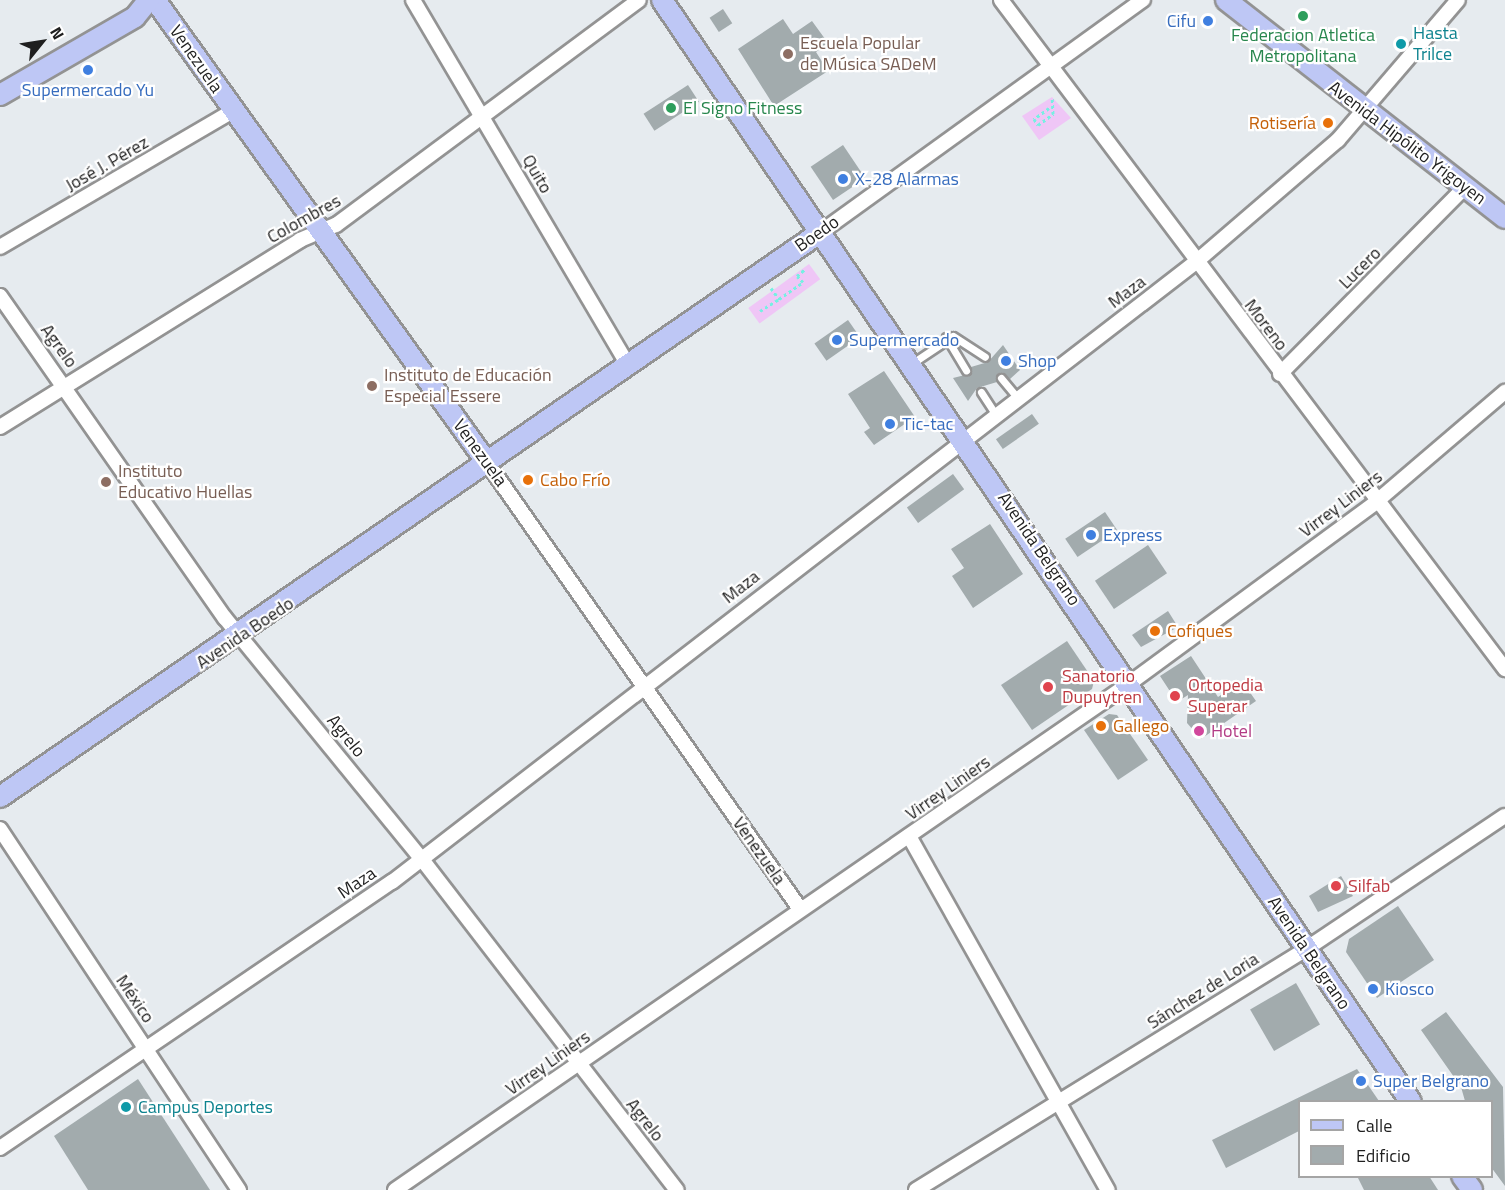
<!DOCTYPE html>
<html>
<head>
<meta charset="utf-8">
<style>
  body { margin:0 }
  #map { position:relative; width:1505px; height:1190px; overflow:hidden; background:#e6ebef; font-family:"Titillium Web",sans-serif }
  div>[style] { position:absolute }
  .park>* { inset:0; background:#efc6f6; transform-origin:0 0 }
  .building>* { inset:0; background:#a2abad; transform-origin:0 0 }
  .path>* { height:3px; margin-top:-1.5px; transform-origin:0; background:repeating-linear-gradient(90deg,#76f0e2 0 3px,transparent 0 6px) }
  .roads { filter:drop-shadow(2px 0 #939393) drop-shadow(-2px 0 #939393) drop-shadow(0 2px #939393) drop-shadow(0 -2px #939393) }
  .lane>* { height:7px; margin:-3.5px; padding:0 3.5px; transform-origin:3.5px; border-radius:3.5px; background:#fff }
  .street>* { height:14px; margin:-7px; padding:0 7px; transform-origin:7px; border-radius:7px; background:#fff }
  .secondary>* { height:20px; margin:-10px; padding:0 10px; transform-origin:10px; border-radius:10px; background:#bec7f5 }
  .dots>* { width:16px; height:16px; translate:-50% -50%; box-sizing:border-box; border:3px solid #fff; border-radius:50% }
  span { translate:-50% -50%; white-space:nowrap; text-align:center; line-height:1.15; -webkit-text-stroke:4.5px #fff; paint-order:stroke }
  .shop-label { font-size:18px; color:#366cbe }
  .right { translate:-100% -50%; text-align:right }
  .left { translate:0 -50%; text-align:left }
  .culture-label { font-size:18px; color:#0d838f }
  .leisure-label { font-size:18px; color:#27864d }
  .education-label { font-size:18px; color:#785e54 }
  .street-label { font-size:18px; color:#1f1f1f }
  .food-label { font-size:18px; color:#c56008 }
  .health-label { font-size:18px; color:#be3a42 }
  .hotel-label { font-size:18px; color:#b23c85 }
  .legend { position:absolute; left:1298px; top:1100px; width:195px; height:78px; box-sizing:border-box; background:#fff; border:2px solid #a5a5a5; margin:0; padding:8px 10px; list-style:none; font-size:18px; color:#1f1f1f }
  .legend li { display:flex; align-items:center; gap:12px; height:30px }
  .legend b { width:30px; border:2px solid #a5a5a5 }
  .north { position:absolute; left:12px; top:12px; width:60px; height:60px; -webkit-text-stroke:4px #fff; paint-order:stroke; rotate:60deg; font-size:16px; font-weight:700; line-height:24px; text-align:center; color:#1f1f1f }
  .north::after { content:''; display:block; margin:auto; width:21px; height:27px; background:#1f1f1f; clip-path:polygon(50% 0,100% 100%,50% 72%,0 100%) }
</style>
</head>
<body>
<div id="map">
  <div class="park">
    <div style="clip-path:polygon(1052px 97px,1071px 118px,1039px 140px,1022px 116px)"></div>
    <div style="left:809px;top:264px;width:19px;height:75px;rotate:54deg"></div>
  </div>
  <div class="building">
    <div style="left:723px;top:9px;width:17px;height:16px;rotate:57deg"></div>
    <div style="clip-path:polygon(783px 19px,793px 34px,812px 21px,828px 43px,816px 52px,828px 71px,774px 106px,738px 49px)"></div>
    <div style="left:688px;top:85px;width:20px;height:53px;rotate:57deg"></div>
    <div style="left:843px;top:145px;width:40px;height:39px;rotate:56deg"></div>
    <div style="left:848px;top:320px;width:21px;height:41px;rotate:55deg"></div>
    <div style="clip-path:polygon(1003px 345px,1020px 370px,1010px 379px,998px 373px,997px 382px,977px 388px,968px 401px,953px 378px,969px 374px,971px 367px,988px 362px)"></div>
    <div style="clip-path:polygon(884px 371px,915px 417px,874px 445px,864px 432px,870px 428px,848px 394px)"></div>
    <div style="left:1032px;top:414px;width:12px;height:44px;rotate:55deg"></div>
    <div style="left:953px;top:474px;width:19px;height:57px;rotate:54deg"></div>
    <div style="left:1105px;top:512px;width:22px;height:48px;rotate:56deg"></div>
    <div style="clip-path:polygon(990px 524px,1023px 574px,973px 608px,952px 576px,964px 568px,951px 549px)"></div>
    <div style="left:1148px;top:545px;width:34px;height:64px;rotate:56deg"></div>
    <div style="clip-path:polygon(1168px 611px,1178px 627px,1141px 647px,1132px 635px)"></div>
    <div style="clip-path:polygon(1067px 641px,1094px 681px,1092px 689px,1032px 730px,1001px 685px)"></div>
    <div style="clip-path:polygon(1191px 656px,1218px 697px,1242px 681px,1256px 701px,1201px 739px,1187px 723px,1188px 695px,1177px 702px,1160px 676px)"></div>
    <div style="clip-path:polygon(1109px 714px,1117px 715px,1148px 760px,1118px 780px,1084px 730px)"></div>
    <div style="clip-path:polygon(1341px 876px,1353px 896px,1318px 912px,1309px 896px)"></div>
    <div style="clip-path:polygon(1398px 906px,1434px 960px,1377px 998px,1346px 952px,1349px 939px)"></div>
    <div style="left:1296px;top:983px;width:48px;height:53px;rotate:60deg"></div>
    <div style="clip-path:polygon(1446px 1012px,1503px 1087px,1505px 1186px,1491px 1167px,1491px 1101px,1465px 1101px,1461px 1087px,1421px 1030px)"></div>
    <div style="clip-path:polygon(1357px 1069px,1379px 1101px,1299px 1101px,1299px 1131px,1226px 1168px,1212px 1140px)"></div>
    <div style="clip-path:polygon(138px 1079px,210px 1190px,88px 1190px,54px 1136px)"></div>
    <div style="clip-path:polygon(1357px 1176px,1429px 1176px,1438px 1190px,1364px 1190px)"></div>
  </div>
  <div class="path">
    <div style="left:1049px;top:108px;width:19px;rotate:144deg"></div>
    <div style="left:1034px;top:119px;width:7px;rotate:56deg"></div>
    <div style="left:1038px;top:125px;width:19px;rotate:-36deg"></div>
    <div style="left:1053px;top:114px;width:17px;rotate:-93deg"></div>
    <div style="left:771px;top:288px;width:14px;rotate:54deg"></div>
    <div style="left:779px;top:299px;width:29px;rotate:-35deg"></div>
    <div style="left:803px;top:282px;width:8px;rotate:-135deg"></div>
    <div style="left:797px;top:276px;width:11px;rotate:-41deg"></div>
    <div style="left:760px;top:311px;width:22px;rotate:-32deg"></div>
  </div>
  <div class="roads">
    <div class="lane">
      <div style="left:946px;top:337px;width:39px;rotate:59deg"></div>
      <div style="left:911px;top:364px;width:50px;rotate:-33.7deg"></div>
      <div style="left:953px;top:336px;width:38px;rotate:33deg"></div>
      <div style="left:1001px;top:378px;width:26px;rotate:50deg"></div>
      <div style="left:981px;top:392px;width:27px;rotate:57deg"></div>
    </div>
    <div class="street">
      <div style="left:413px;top:0;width:426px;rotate:59.5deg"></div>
      <div style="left:1001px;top:0;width:838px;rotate:53.01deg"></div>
      <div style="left:821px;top:232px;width:397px;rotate:-35.8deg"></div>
      <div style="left:0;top:247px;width:270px;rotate:-30.3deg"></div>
      <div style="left:0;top:296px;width:393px;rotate:55.1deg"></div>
      <div style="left:225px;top:618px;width:310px;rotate:50.8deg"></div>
      <div style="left:421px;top:858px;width:419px;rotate:52.4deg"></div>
      <div style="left:1280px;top:374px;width:263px;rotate:-45.3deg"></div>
      <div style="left:0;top:427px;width:354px;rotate:-31.9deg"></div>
      <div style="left:300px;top:240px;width:39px;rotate:-23deg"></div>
      <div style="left:336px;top:225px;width:377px;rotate:-36.6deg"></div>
      <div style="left:488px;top:464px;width:543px;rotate:54.96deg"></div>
      <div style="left:0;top:829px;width:433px;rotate:56.5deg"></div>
      <div style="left:909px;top:836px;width:406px;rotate:60.7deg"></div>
      <div style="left:0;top:1148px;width:474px;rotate:-34.2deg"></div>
      <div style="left:392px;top:882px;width:1015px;rotate:-37.64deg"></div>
      <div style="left:1196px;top:262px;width:187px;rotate:-40.7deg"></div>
      <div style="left:1338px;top:140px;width:184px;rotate:-49.4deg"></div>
      <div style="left:395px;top:1190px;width:893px;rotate:-34.6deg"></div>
      <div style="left:1130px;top:683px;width:305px;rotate:-36.3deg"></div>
      <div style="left:1376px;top:502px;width:170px;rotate:-40.5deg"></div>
      <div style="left:916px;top:1190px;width:458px;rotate:-31.7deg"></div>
      <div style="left:1306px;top:949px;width:239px;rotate:-33.8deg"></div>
    </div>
    <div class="secondary">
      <div style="left:155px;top:0;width:571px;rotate:54.33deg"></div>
      <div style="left:662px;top:0;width:1332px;rotate:55.8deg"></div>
      <div style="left:1226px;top:0;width:354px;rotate:38deg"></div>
      <div style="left:0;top:95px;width:156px;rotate:-30deg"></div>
      <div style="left:135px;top:17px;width:22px;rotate:-51deg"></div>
      <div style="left:0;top:797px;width:997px;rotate:-34.54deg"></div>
      <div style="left:1462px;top:1176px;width:17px;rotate:54deg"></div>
    </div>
  </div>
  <div class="dots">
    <div style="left:1303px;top:16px;background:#2e9e5b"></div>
    <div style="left:1208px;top:21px;background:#3f7fe0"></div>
    <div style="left:1401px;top:44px;background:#0f9aa8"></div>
    <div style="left:788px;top:54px;background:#8d6e63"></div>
    <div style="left:88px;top:70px;background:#3f7fe0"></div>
    <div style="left:671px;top:108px;background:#2e9e5b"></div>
    <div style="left:1328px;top:123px;background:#e8710a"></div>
    <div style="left:843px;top:179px;background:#3f7fe0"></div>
    <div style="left:837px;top:340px;background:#3f7fe0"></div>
    <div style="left:1006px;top:361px;background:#3f7fe0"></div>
    <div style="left:372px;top:386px;background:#8d6e63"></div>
    <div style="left:890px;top:424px;background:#3f7fe0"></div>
    <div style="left:528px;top:480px;background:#e8710a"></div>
    <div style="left:106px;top:482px;background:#8d6e63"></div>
    <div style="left:1091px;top:535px;background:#3f7fe0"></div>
    <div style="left:1155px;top:631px;background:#e8710a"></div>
    <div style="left:1048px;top:687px;background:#e0444e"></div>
    <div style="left:1175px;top:696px;background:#e0444e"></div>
    <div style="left:1101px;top:726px;background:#e8710a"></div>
    <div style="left:1199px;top:731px;background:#d1479c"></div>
    <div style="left:1336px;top:886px;background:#e0444e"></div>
    <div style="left:1373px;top:989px;background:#3f7fe0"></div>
    <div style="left:1361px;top:1081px;background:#3f7fe0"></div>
    <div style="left:126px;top:1107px;background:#0f9aa8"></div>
  </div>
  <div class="shop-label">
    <span class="right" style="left:1196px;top:21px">Cifu</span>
    <span style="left:88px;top:90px">Supermercado Yu</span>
    <span class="left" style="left:855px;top:179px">X-28 Alarmas</span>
    <span class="left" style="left:849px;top:340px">Supermercado</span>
    <span class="left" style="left:1018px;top:361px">Shop</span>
    <span class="left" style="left:902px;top:424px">Tic-tac</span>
    <span class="left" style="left:1103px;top:535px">Express</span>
    <span class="left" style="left:1385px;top:989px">Kiosco</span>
    <span class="left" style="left:1373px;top:1081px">Super Belgrano</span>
  </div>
  <div class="culture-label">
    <span class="left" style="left:1413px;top:44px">Hasta<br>Trilce</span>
    <span class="left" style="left:138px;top:1107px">Campus Deportes</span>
  </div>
  <div class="leisure-label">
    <span style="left:1303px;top:46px">Federacion Atletica<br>Metropolitana</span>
    <span class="left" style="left:683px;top:108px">El Signo Fitness</span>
  </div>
  <div class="education-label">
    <span class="left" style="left:800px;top:54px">Escuela Popular<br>de Música SADeM</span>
    <span class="left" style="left:384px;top:386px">Instituto de Educación<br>Especial Essere</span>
    <span class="left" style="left:118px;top:482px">Instituto<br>Educativo Huellas</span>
  </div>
  <div class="street-label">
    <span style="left:196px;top:59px;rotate:55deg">Venezuela</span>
    <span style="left:1407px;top:143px;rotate:37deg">Avenida Hipólito Yrigoyen</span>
    <span style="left:107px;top:164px;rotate:-30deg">José J. Pérez</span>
    <span style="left:537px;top:174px;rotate:60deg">Quito</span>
    <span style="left:304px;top:219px;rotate:-29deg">Colombres</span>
    <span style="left:817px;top:234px;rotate:-35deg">Boedo</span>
    <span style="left:1360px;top:268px;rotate:-45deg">Lucero</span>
    <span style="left:1127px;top:292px;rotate:-37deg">Maza</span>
    <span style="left:1266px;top:325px;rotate:53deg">Moreno</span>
    <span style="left:59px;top:346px;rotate:54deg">Agrelo</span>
    <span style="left:480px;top:453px;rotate:54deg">Venezuela</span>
    <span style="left:1341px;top:504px;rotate:-37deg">Virrey Liniers</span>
    <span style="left:1039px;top:549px;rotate:56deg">Avenida Belgrano</span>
    <span style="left:741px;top:587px;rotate:-38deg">Maza</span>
    <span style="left:245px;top:633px;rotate:-34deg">Avenida Boedo</span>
    <span style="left:346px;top:736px;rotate:51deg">Agrelo</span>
    <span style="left:948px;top:788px;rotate:-35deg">Virrey Liniers</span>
    <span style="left:759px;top:851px;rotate:55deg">Venezuela</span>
    <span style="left:357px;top:883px;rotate:-34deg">Maza</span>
    <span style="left:1309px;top:953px;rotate:56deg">Avenida Belgrano</span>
    <span style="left:1203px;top:991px;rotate:-32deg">Sánchez de Loria</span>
    <span style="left:135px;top:999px;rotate:56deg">México</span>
    <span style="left:548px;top:1063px;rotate:-35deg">Virrey Liniers</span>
    <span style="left:645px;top:1120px;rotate:52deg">Agrelo</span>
  </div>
  <div class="food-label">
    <span class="right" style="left:1316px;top:123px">Rotisería</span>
    <span class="left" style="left:540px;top:480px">Cabo Frío</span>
    <span class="left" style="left:1167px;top:631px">Cofiques</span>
    <span class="left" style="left:1113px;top:726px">Gallego</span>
  </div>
  <div class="health-label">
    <span class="left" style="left:1062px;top:687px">Sanatorio<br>Dupuytren</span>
    <span class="left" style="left:1188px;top:696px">Ortopedia<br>Superar</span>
    <span class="left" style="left:1348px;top:886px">Silfab</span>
  </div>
  <div class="hotel-label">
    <span class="left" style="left:1211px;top:731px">Hotel</span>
  </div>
  <ul class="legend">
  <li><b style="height:8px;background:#bec7f5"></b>Calle</li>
  <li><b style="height:16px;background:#a2abad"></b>Edificio</li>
  </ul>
  <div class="north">N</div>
</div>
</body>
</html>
